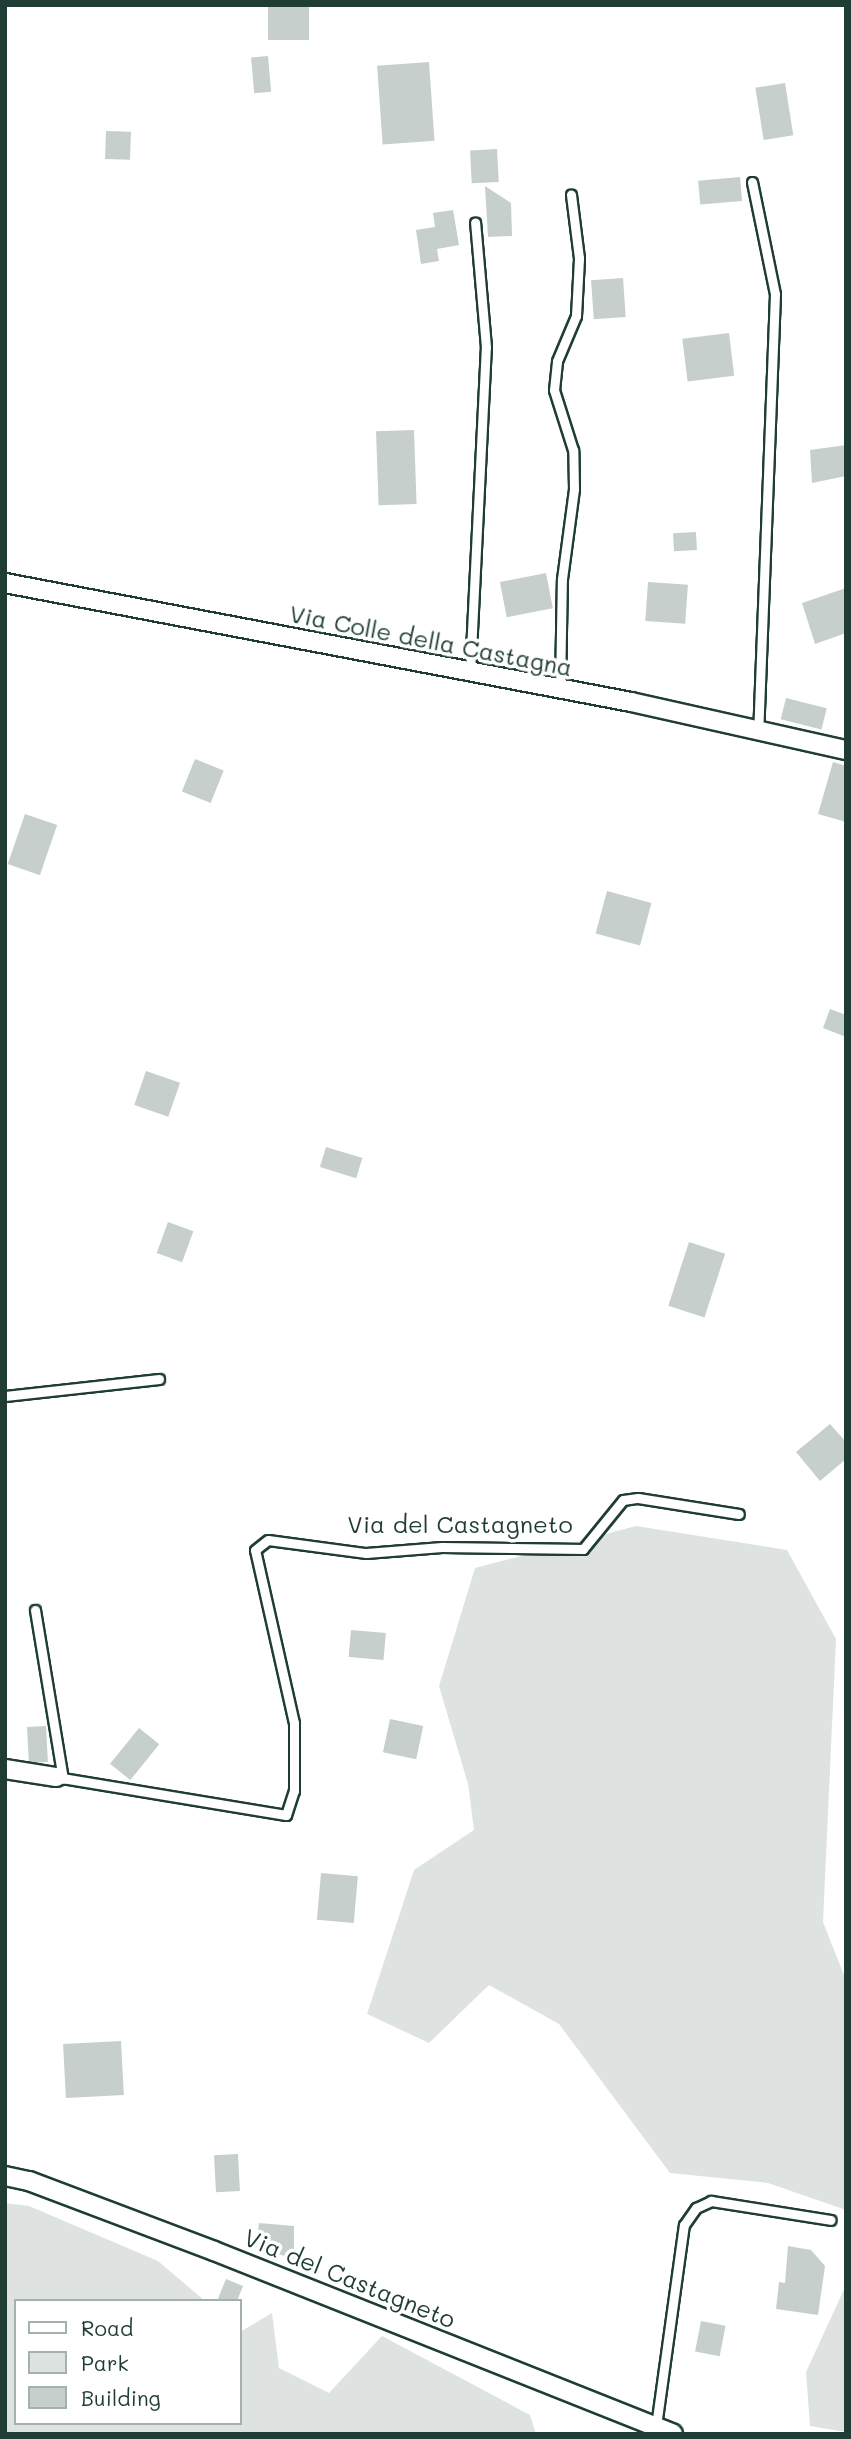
<!DOCTYPE html>
<html>
<head>
<meta charset="utf-8">
<style>
  body { margin:0 }
  #map { position:relative; width:851px; height:2439px; overflow:hidden; background:#fff; font-family:Mali,sans-serif }
  div>[style] { position:absolute }
  .green>* { inset:0; background:#dee3e2 }
  .building>* { inset:0; background:#c7cfcc; transform-origin:0 0 }
  .roads { filter:drop-shadow(2px 0 #1f3d34) drop-shadow(-2px 0 #1f3d34) drop-shadow(0 2px #1f3d34) drop-shadow(0 -2px #1f3d34) }
  .lane>* { height:9px; margin:-4.5px; padding:0 4.5px; transform-origin:4.5px; border-radius:4.5px; background:#fff }
  .street>* { height:18px; margin:-9px; padding:0 9px; transform-origin:9px; border-radius:9px; background:#fff }
  span { translate:-50% -50%; white-space:nowrap; text-align:center; line-height:1.15; -webkit-text-stroke:7px #fff; paint-order:stroke }
  .street-label { font-size:24px; color:#1f3d34 }
  .frame { position:absolute; inset:0; border:7px solid #1f3d34; pointer-events:none }
  .legend { position:absolute; left:14px; top:2299px; width:228px; height:126px; box-sizing:border-box; background:#fff; border:2px solid #a5b1ae; margin:0; padding:9px 12px; list-style:none; font-size:21px; color:#1f3d34 }
  .legend li { display:flex; align-items:center; gap:14px; height:35px }
  .legend b { width:35px; border:2px solid #a5b1ae }
</style>
</head>
<body>
<div id="map">
  <div class="green">
    <div style="clip-path:polygon(636px 1526px,787px 1550px,836px 1639px,823px 1922px,846px 1980px,846px 2210px,768px 2183px,670px 2173px,559px 2024px,489px 1985px,429px 2043px,367px 2014px,414px 1870px,474px 1830px,468px 1784px,439px 1686px,475px 1568px)"></div>
    <div style="clip-path:polygon(5px 2203px,29px 2206px,158px 2261px,205px 2301px,16px 2301px,16px 2423px,240px 2423px,240px 2332px,272px 2313px,279px 2368px,329px 2393px,382px 2336px,530px 2415px,536px 2434px,5px 2434px)"></div>
    <div style="clip-path:polygon(846px 2285px,846px 2432px,810px 2426px,806px 2372px)"></div>
  </div>
  <div class="building">
    <div style="left:268px;top:5px;width:41px;height:35px"></div>
    <div style="left:268px;top:56px;width:36px;height:17px;rotate:85deg"></div>
    <div style="left:429px;top:62px;width:79px;height:52px;rotate:86deg"></div>
    <div style="left:785px;top:83px;width:53px;height:30px;rotate:81deg"></div>
    <div style="left:106px;top:131px;width:25px;height:28px;rotate:2deg"></div>
    <div style="left:497px;top:149px;width:33px;height:27px;rotate:87deg"></div>
    <div style="left:740px;top:177px;width:24px;height:42px;rotate:85deg"></div>
    <div style="clip-path:polygon(485px 186px,511px 203px,512px 236px,488px 237px)"></div>
    <div style="clip-path:polygon(453px 210px,459px 245px,437px 249px,439px 261px,421px 264px,416px 230px,435px 227px,433px 213px)"></div>
    <div style="left:623px;top:278px;width:39px;height:32px;rotate:86deg"></div>
    <div style="left:729px;top:333px;width:43px;height:47px;rotate:83deg"></div>
    <div style="left:414px;top:430px;width:74px;height:38px;rotate:88deg"></div>
    <div style="clip-path:polygon(846px 445px,846px 476px,812px 483px,810px 450px)"></div>
    <div style="left:696px;top:532px;width:18px;height:23px;rotate:87deg"></div>
    <div style="left:546px;top:573px;width:36px;height:47px;rotate:79deg"></div>
    <div style="left:648px;top:582px;width:40px;height:39px;rotate:4deg"></div>
    <div style="clip-path:polygon(846px 588px,846px 633px,815px 644px,802px 603px)"></div>
    <div style="left:786px;top:698px;width:42px;height:22px;rotate:14deg"></div>
    <div style="left:195px;top:759px;width:31px;height:35px;rotate:22deg"></div>
    <div style="clip-path:polygon(833px 762px,846px 766px,846px 822px,818px 814px)"></div>
    <div style="left:25px;top:814px;width:34px;height:53px;rotate:19deg"></div>
    <div style="left:607px;top:891px;width:46px;height:44px;rotate:15deg"></div>
    <div style="clip-path:polygon(830px 1009px,846px 1015px,846px 1037px,823px 1028px)"></div>
    <div style="left:146px;top:1071px;width:36px;height:36px;rotate:19deg"></div>
    <div style="left:326px;top:1147px;width:38px;height:21px;rotate:17deg"></div>
    <div style="left:168px;top:1222px;width:27px;height:33px;rotate:20deg"></div>
    <div style="left:689px;top:1242px;width:38px;height:67px;rotate:18deg"></div>
    <div style="clip-path:polygon(830px 1424px,846px 1442px,846px 1459px,820px 1481px,796px 1452px)"></div>
    <div style="left:351px;top:1630px;width:35px;height:27px;rotate:5deg"></div>
    <div style="left:390px;top:1719px;width:34px;height:34px;rotate:12deg"></div>
    <div style="left:46px;top:1726px;width:36px;height:19px;rotate:87deg"></div>
    <div style="left:139px;top:1728px;width:26px;height:46px;rotate:39deg"></div>
    <div style="left:321px;top:1873px;width:37px;height:47px;rotate:5deg"></div>
    <div style="left:121px;top:2041px;width:54px;height:58px;rotate:87deg"></div>
    <div style="left:238px;top:2154px;width:37px;height:24px;rotate:87deg"></div>
    <div style="clip-path:polygon(259px 2223px,294px 2226px,294px 2259px,256px 2247px)"></div>
    <div style="clip-path:polygon(788px 2246px,811px 2250px,825px 2266px,818px 2315px,776px 2309px,779px 2282px,785px 2283px)"></div>
    <div style="clip-path:polygon(226px 2279px,243px 2286px,237px 2301px,217px 2301px)"></div>
    <div style="left:701px;top:2321px;width:25px;height:31px;rotate:11deg"></div>
  </div>
  <div class="roads">
    <div class="lane">
      <div style="left:752px;top:182px;width:114px;rotate:78.4deg"></div>
      <div style="left:775px;top:294px;width:435px;rotate:92.2deg"></div>
      <div style="left:470px;top:672px;width:325px;rotate:-87.2deg"></div>
      <div style="left:486px;top:347px;width:125px;rotate:-95deg"></div>
      <div style="left:560px;top:689px;width:110px;rotate:-89deg"></div>
      <div style="left:562px;top:579px;width:91px;rotate:-82.4deg"></div>
      <div style="left:574px;top:489px;width:39px;rotate:-91deg"></div>
      <div style="left:573px;top:450px;width:63px;rotate:-107.6deg"></div>
      <div style="left:554px;top:390px;width:29px;rotate:-84deg"></div>
      <div style="left:557px;top:361px;width:49px;rotate:-67.1deg"></div>
      <div style="left:576px;top:316px;width:58px;rotate:-87deg"></div>
      <div style="left:579px;top:258px;width:64px;rotate:-97.2deg"></div>
      <div style="left:5px;top:1396px;width:155px;rotate:-6.3deg"></div>
      <div style="left:35px;top:1610px;width:171px;rotate:80.6deg"></div>
      <div style="left:56px;top:1777px;width:233px;rotate:9.4deg"></div>
      <div style="left:286px;top:1815px;width:25px;rotate:-72deg"></div>
      <div style="left:294px;top:1791px;width:68px;rotate:-90deg"></div>
      <div style="left:294px;top:1723px;width:177px;rotate:-102.7deg"></div>
      <div style="left:255px;top:1550px;width:16px;rotate:-38deg"></div>
      <div style="left:268px;top:1540px;width:99px;rotate:7.6deg"></div>
      <div style="left:366px;top:1553px;width:76px;rotate:-4.5deg"></div>
      <div style="left:442px;top:1547px;width:141px;rotate:0.8deg"></div>
      <div style="left:583px;top:1549px;width:63px;rotate:-50.8deg"></div>
      <div style="left:623px;top:1500px;width:15px;rotate:-8deg"></div>
      <div style="left:638px;top:1498px;width:102px;rotate:9deg"></div>
      <div style="left:656px;top:2426px;width:203px;rotate:-82.1deg"></div>
      <div style="left:684px;top:2225px;width:21px;rotate:-55deg"></div>
      <div style="left:696px;top:2208px;width:17px;rotate:-25deg"></div>
      <div style="left:711px;top:2201px;width:121px;rotate:9deg"></div>
    </div>
    <div class="street">
      <div style="left:5px;top:583px;width:637px;rotate:10.76deg"></div>
      <div style="left:631px;top:702px;width:220px;rotate:12.6deg"></div>
      <div style="left:5px;top:1769px;width:52px;rotate:8.9deg"></div>
      <div style="left:5px;top:2176px;width:25px;rotate:12deg"></div>
      <div style="left:29px;top:2181px;width:198px;rotate:20.7deg"></div>
      <div style="left:214px;top:2251px;width:494px;rotate:21.7deg"></div>
    </div>
  </div>
  <div class="street-label">
    <span style="left:431px;top:640px;rotate:11deg">Via Colle della Castagna</span>
    <span style="left:460px;top:1524px">Via del Castagneto</span>
    <span style="left:350px;top:2278px;rotate:22deg">Via del Castagneto</span>
  </div>
  <div class="frame"></div>
  <ul class="legend">
  <li><b style="height:9px;background:#fff"></b>Road</li>
  <li><b style="height:19px;background:#dee3e2"></b>Park</li>
  <li><b style="height:19px;background:#c7cfcc"></b>Building</li>
  </ul>
</div>
</body>
</html>
